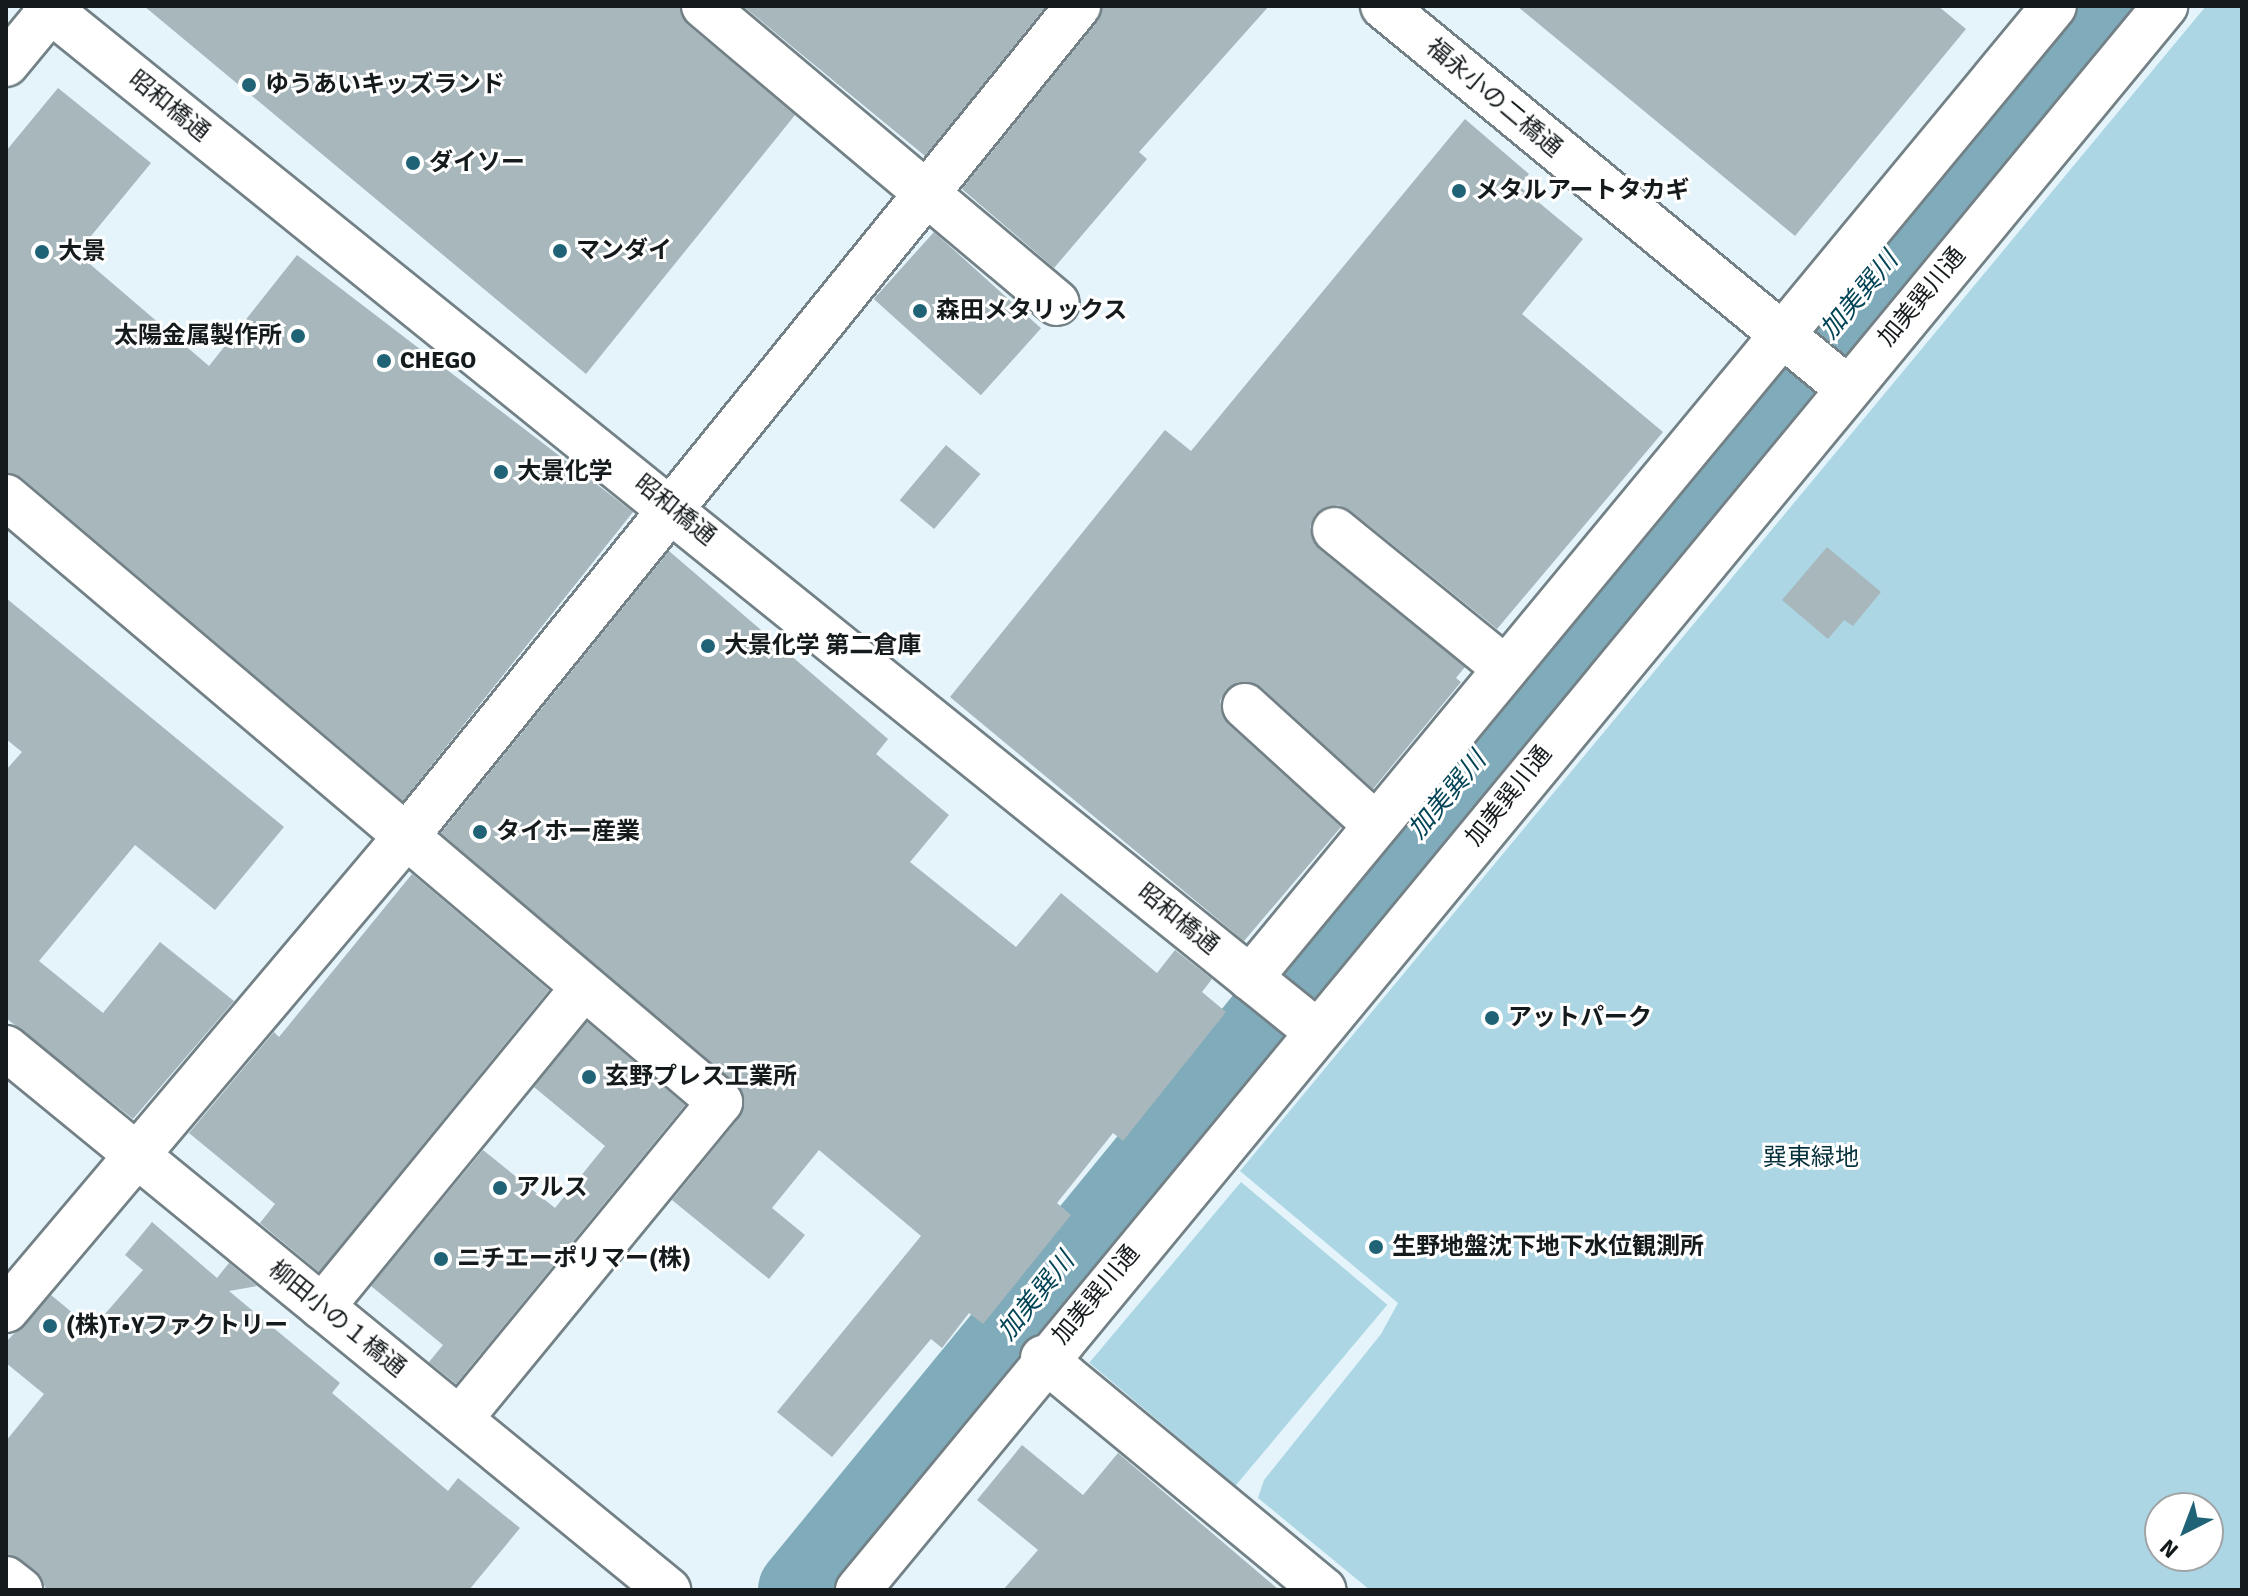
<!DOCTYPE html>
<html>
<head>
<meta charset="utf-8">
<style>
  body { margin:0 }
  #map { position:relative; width:2248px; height:1596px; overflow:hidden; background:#e4f4fa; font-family:Signika,"Noto Sans JP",sans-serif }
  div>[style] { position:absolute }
  .green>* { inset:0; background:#acd6e4; transform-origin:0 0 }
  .river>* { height:86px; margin:-43px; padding:0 43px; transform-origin:43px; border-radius:43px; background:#80abba }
  .building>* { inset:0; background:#a7b7bc; transform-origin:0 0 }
  .roads { filter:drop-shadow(2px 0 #738186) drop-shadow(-2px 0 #738186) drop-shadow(0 2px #738186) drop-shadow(0 -2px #738186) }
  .minor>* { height:44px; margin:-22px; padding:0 22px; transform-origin:22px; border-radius:22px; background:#fff }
  .dots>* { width:22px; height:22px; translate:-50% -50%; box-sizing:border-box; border:4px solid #fff; border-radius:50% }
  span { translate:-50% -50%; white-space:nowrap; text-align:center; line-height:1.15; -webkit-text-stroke:6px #fff; paint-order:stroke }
  .poi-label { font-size:24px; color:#151b1d; font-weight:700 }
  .left { translate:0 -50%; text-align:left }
  .right { translate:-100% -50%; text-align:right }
  .street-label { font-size:24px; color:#151b1d }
  .park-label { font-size:24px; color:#05303b }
  .water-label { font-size:26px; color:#034556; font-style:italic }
  .frame { position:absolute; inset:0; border:8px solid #151b1d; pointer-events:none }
  .north { position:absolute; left:2144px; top:1492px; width:80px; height:80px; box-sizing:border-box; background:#fff; border:2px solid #a1a4a5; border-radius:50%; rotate:222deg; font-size:22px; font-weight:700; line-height:32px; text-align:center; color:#151b1d }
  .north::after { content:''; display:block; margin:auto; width:28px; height:36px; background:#206376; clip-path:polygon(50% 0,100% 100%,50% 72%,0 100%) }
</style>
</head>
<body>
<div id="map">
  <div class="green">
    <div style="clip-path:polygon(evenodd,2206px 6px,2242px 6px,2242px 1590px,1370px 1590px,1258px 1498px,1264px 1480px,1381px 1334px,1398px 1303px,1240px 1171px,2206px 6px,2160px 1508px,2208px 1508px,2208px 1556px,2160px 1556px,2160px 1508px)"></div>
    <div style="left:1241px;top:1182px;width:191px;height:236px;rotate:40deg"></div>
  </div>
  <div class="river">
    <div style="left:801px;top:1590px;width:2049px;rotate:-50.65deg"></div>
  </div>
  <div class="building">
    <div style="clip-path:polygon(144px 6px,680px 6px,688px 25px,795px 115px,586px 374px)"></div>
    <div style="clip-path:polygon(743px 6px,1046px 6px,925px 156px)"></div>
    <div style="clip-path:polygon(1102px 6px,1269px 6px,1139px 152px,1147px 159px,1054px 268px,962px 189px,1097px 22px)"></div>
    <div style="clip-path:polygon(1517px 6px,1938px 6px,1966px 29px,1795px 236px)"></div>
    <div style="clip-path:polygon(58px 88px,151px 163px,77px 253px,209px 366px,297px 255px,633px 512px,403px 801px,22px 478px,6px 473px,6px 151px)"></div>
    <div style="clip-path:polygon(1465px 119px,1529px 174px,1519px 186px,1583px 239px,1522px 314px,1663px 432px,1497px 629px,1351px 511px,1338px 505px,1316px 514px,1310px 527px,1319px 549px,1465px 667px,1456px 678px,1461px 682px,1373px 789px,1261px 687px,1238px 682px,1226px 690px,1220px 701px,1228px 724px,1341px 827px,1244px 941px,950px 697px,1165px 430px,1191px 451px)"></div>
    <div style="left:934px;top:232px;width:144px;height:90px;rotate:42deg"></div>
    <div style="left:946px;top:445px;width:45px;height:72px;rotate:40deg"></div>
    <div style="clip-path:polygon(1827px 547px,1881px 592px,1853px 626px,1844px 620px,1828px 639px,1782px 600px)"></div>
    <div style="clip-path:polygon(669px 551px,888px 739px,876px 754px,949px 815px,910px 862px,1016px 947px,1061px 893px,1157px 973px,1175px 950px,1212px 979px,1202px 992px,1226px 1012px,1123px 1141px,1113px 1133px,1057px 1203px,1071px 1215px,983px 1324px,969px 1313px,942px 1348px,931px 1339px,832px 1457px,777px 1412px,921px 1236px,819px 1150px,772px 1208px,805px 1235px,769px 1279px,672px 1200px,739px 1118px,743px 1093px,441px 833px)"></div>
    <div style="clip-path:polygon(6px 598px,284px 827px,215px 910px,135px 845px,39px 961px,103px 1013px,160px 942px,234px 1001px,133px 1119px,6px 1018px,6px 770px,22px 752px,6px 739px)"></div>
    <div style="clip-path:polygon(412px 874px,549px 990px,319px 1272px,260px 1223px,275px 1204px,189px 1133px,274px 1032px,279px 1037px)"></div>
    <div style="clip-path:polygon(587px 1022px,685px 1105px,456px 1384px,429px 1362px,443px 1345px,371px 1286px,483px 1150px,555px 1208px,605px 1146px,534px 1087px)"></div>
    <div style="clip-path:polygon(152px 1222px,217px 1278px,229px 1263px,257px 1286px,229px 1291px,340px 1383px,332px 1393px,448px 1491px,458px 1478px,520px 1528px,469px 1590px,47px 1590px,35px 1570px,6px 1555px,6px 1441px,44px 1394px,6px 1363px,6px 1342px,51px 1295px,92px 1329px,143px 1270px,125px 1255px)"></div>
    <div style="clip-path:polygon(1022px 1445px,1083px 1495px,1118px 1453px,1279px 1590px,1003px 1590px,1038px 1550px,977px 1500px)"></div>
  </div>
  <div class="roads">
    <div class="minor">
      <div style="left:45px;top:6px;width:1631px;rotate:38.88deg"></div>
      <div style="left:704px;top:6px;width:461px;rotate:40.1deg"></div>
      <div style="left:1383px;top:6px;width:601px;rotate:39.46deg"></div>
      <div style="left:6px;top:64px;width:75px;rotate:-50.4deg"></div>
      <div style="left:6px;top:497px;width:936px;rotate:40.28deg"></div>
      <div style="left:720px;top:1102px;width:410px;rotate:129.4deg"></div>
      <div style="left:1335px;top:530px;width:219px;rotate:39.1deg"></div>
      <div style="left:1245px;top:706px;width:177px;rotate:42.3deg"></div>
      <div style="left:1250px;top:978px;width:1261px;rotate:-50.4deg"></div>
      <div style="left:6px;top:1048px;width:856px;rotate:39.31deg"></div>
      <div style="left:322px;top:1307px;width:412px;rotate:-50.7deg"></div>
      <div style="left:6px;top:1310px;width:617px;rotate:-49.8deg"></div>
      <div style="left:404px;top:839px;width:1072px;rotate:-51.02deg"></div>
      <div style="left:1043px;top:1358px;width:364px;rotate:39.6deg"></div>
      <div style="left:6px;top:1579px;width:18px;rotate:38deg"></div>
      <div style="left:858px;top:1590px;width:2054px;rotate:-50.47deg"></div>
    </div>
  </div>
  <div class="dots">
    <div style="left:249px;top:85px;background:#206376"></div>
    <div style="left:413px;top:163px;background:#206376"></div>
    <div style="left:1459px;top:191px;background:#206376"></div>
    <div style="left:560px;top:251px;background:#206376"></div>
    <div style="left:42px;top:252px;background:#206376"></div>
    <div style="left:920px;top:311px;background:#206376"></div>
    <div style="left:298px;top:336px;background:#206376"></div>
    <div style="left:384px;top:361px;background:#206376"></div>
    <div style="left:501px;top:472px;background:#206376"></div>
    <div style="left:708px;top:646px;background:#206376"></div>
    <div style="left:480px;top:832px;background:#206376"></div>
    <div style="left:1492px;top:1018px;background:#206376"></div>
    <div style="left:589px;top:1077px;background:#206376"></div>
    <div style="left:500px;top:1188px;background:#206376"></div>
    <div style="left:1376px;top:1247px;background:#206376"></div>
    <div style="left:441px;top:1259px;background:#206376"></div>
    <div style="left:50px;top:1326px;background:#206376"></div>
  </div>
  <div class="poi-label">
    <span class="left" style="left:265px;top:85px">ゆうあいキッズランド</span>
    <span class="left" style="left:429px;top:163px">ダイソー</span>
    <span class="left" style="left:1475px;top:191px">メタルアートタカギ</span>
    <span class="left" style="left:576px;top:251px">マンダイ</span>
    <span class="left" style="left:58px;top:252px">大景</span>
    <span class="left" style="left:936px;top:311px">森田メタリックス</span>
    <span class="right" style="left:282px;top:336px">太陽金属製作所</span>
    <span class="left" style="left:400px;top:361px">CHEGO</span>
    <span class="left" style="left:517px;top:472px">大景化学</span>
    <span class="left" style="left:724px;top:646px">大景化学 第二倉庫</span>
    <span class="left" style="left:496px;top:832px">タイホー産業</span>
    <span class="left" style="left:1508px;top:1018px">アットパーク</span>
    <span class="left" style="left:605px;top:1077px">玄野プレス工業所</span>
    <span class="left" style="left:516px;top:1188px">アルス</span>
    <span class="left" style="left:1392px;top:1247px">生野地盤沈下地下水位観測所</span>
    <span class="left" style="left:457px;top:1259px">ニチエーポリマー(株)</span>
    <span class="left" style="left:66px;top:1326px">(株)T•Yファクトリー</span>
  </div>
  <div class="street-label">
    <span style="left:1494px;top:98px;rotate:40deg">福永小の二橋通</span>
    <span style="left:169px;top:106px;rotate:39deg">昭和橋通</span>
    <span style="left:1922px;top:297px;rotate:-50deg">加美巽川通</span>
    <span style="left:675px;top:510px;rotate:39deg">昭和橋通</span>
    <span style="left:1509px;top:796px;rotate:-51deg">加美巽川通</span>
    <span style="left:1178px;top:919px;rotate:39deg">昭和橋通</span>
    <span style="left:1096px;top:1295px;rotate:-50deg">加美巽川通</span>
    <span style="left:337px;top:1319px;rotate:39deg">柳田小の１橋通</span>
  </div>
  <div class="park-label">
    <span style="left:1811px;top:1158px">巽東緑地</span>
  </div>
  <div class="water-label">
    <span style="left:1860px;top:296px;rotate:-50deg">加美巽川</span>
    <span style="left:1448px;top:796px;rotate:-50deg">加美巽川</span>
    <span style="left:1037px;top:1297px;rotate:-51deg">加美巽川</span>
  </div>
  <div class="frame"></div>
  <div class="north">N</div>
</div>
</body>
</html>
